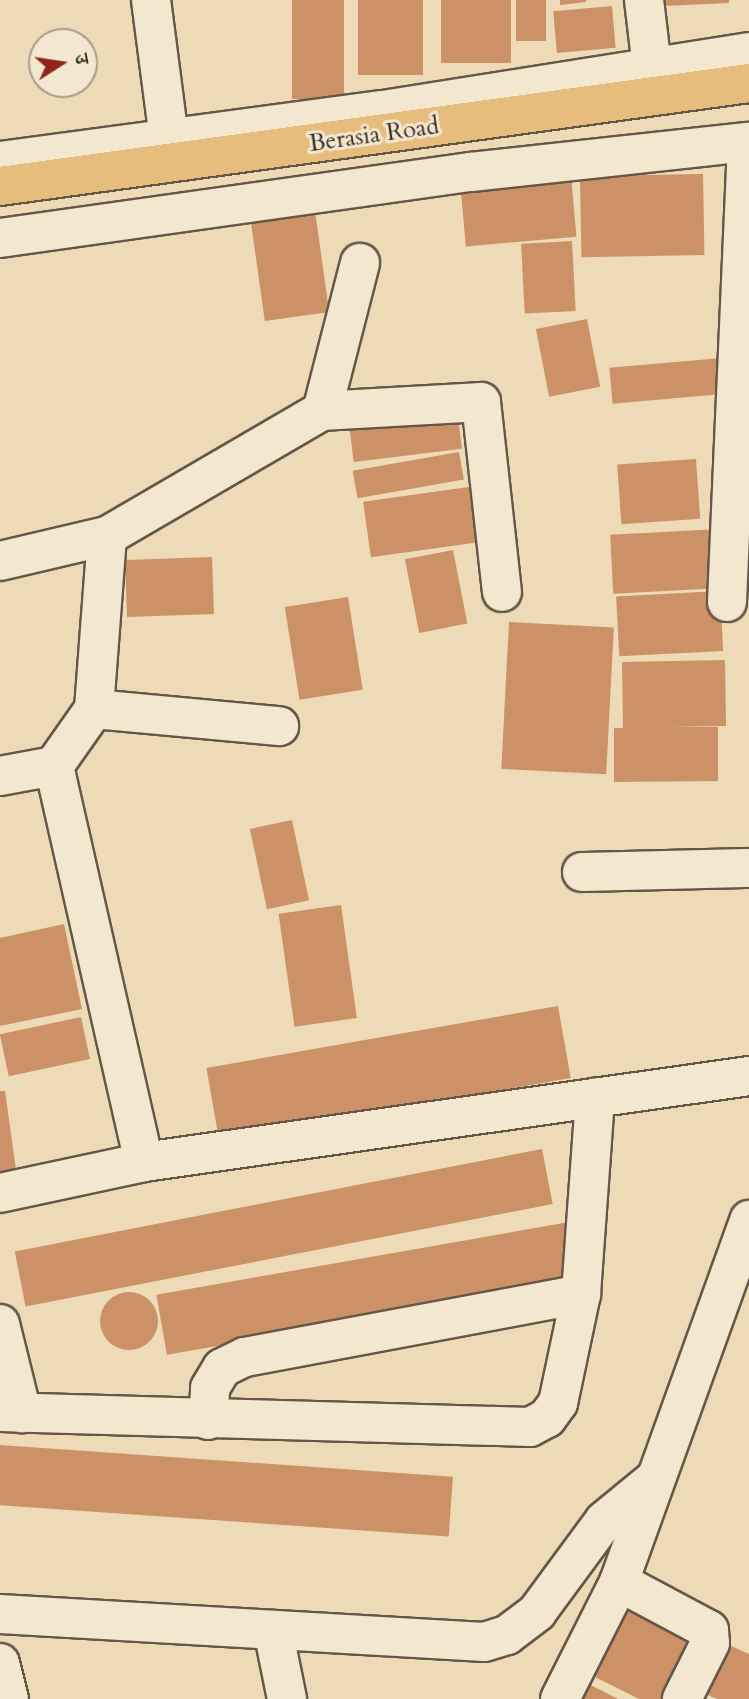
<!DOCTYPE html>
<html>
<head>
<meta charset="utf-8">
<style>
  body { margin:0 }
  #map { position:relative; width:749px; height:1699px; overflow:hidden; background:#eddab7; font-family:Cardo,"Noto Serif Devanagari",serif }
  div>[style] { position:absolute }
  .building>* { inset:0; background:#cc9166; transform-origin:0 0 }
  .round { border-radius:50% }
  .roads { filter:drop-shadow(2px 0 #655748) drop-shadow(-2px 0 #655748) drop-shadow(0 2px #655748) drop-shadow(0 -2px #655748) }
  .minor>* { height:38px; margin:-19px; padding:0 19px; transform-origin:19px; border-radius:19px; background:#f3e7d0 }
  .major>* { height:38px; margin:-19px; padding:0 19px; transform-origin:19px; border-radius:19px; background:#e6bd7c }
  span { translate:-50% -50%; white-space:nowrap; text-align:center; line-height:1.15; -webkit-text-stroke:6px #f3e7d0; paint-order:stroke }
  .street-label { font-size:24px; color:#382b23 }
  .north { position:absolute; left:28px; top:28px; width:70px; height:70px; box-sizing:border-box; background:#f3e7d0; border:2px solid #a89c8b; border-radius:50%; rotate:78deg; font-size:19px; font-weight:700; line-height:28px; text-align:center; color:#382b23 }
  .north::after { content:''; display:block; margin:auto; width:24px; height:32px; background:#8f2418; clip-path:polygon(50% 0,100% 100%,50% 72%,0 100%) }
</style>
</head>
<body>
<div id="map">
  <div class="building">
    <div style="left:292px;top:0;width:52px;height:99px"></div>
    <div style="left:358px;top:0;width:65px;height:75px"></div>
    <div style="left:441px;top:0;width:70px;height:63px"></div>
    <div style="left:516px;top:0;width:30px;height:41px"></div>
    <div style="clip-path:polygon(560px 0,586px 0,586px 2px,560px 5px)"></div>
    <div style="clip-path:polygon(663px 0,729px 0,729px 3px,663px 6px)"></div>
    <div style="left:612px;top:6px;width:42px;height:59px;rotate:85deg"></div>
    <div style="left:703px;top:174px;width:81px;height:123px;rotate:89deg"></div>
    <div style="left:571px;top:175px;width:62px;height:111px;rotate:85deg"></div>
    <div style="left:315px;top:211px;width:102px;height:65px;rotate:82deg"></div>
    <div style="left:572px;top:241px;width:70px;height:51px;rotate:87deg"></div>
    <div style="left:587px;top:319px;width:69px;height:52px;rotate:79deg"></div>
    <div style="left:722px;top:358px;width:36px;height:113px;rotate:85deg"></div>
    <div style="left:458px;top:417px;width:32px;height:109px;rotate:83deg"></div>
    <div style="left:459px;top:452px;width:28px;height:108px;rotate:80deg"></div>
    <div style="left:696px;top:459px;width:60px;height:79px;rotate:86deg"></div>
    <div style="left:476px;top:486px;width:56px;height:114px;rotate:82deg"></div>
    <div style="left:720px;top:529px;width:59px;height:110px;rotate:87deg"></div>
    <div style="left:453px;top:550px;width:75px;height:49px;rotate:79deg"></div>
    <div style="left:212px;top:557px;width:57px;height:87px;rotate:88deg"></div>
    <div style="left:720px;top:591px;width:60px;height:104px;rotate:87deg"></div>
    <div style="left:348px;top:597px;width:94px;height:64px;rotate:81deg"></div>
    <div style="left:509px;top:622px;width:105px;height:147px;rotate:3deg"></div>
    <div style="clip-path:polygon(725px 660px,726px 726px,669px 727px,718px 727px,718px 781px,614px 782px,614px 728px,623px 728px,622px 662px)"></div>
    <div style="left:292px;top:820px;width:82px;height:43px;rotate:78deg"></div>
    <div style="left:341px;top:905px;width:114px;height:63px;rotate:82deg"></div>
    <div style="clip-path:polygon(64px 924px,82px 1009px,0 1026px,0 938px)"></div>
    <div style="left:558px;top:1006px;width:73px;height:357px;rotate:80deg"></div>
    <div style="left:81px;top:1017px;width:43px;height:83px;rotate:78deg"></div>
    <div style="clip-path:polygon(0 1091px,5px 1091px,18px 1184px,0 1186px)"></div>
    <div style="left:542px;top:1149px;width:56px;height:537px;rotate:79deg"></div>
    <div style="left:569px;top:1222px;width:61px;height:419px;rotate:80deg"></div>
    <div class="round" style="left:100px;top:1292px;width:58px;height:58px"></div>
    <div style="left:0;top:1445px;width:454px;height:60px;rotate:4deg"></div>
    <div style="clip-path:polygon(620px 1596px,708px 1640px,679px 1699px,639px 1699px,583px 1671px)"></div>
    <div style="clip-path:polygon(718px 1640px,749px 1654px,749px 1699px,717px 1699px,696px 1690px)"></div>
    <div style="clip-path:polygon(581px 1680px,618px 1699px,572px 1699px)"></div>
  </div>
  <div class="roads">
    <div class="minor">
      <div style="left:151px;top:0;width:139px;rotate:82.6deg"></div>
      <div style="left:644px;top:0;width:67px;rotate:83.2deg"></div>
      <div style="left:0;top:161px;width:386px;rotate:-7.6deg"></div>
      <div style="left:383px;top:110px;width:371px;rotate:-9deg"></div>
      <div style="left:0;top:238px;width:476px;rotate:-8deg"></div>
      <div style="left:471px;top:172px;width:280px;rotate:-6.2deg"></div>
      <div style="left:322px;top:411px;width:153px;rotate:-75.6deg"></div>
      <div style="left:0;top:561px;width:110px;rotate:-13.2deg"></div>
      <div style="left:107px;top:536px;width:249px;rotate:-30.2deg"></div>
      <div style="left:322px;top:411px;width:159px;rotate:-3.2deg"></div>
      <div style="left:481px;top:402px;width:191px;rotate:83.7deg"></div>
      <div style="left:727px;top:602px;width:460px;rotate:-87.5deg"></div>
      <div style="left:94px;top:709px;width:173px;rotate:-85.7deg"></div>
      <div style="left:54px;top:766px;width:406px;rotate:77.2deg"></div>
      <div style="left:0;top:776px;width:55px;rotate:-10.5deg"></div>
      <div style="left:54px;top:766px;width:70px;rotate:-54.9deg"></div>
      <div style="left:94px;top:709px;width:186px;rotate:5.3deg"></div>
      <div style="left:582px;top:872px;width:167px;rotate:-1.4deg"></div>
      <div style="left:0;top:1193px;width:147px;rotate:-12.1deg"></div>
      <div style="left:144px;top:1162px;width:611px;rotate:-8.09deg"></div>
      <div style="left:0;top:1324px;width:92px;rotate:76.1deg"></div>
      <div style="left:0;top:1412px;width:530px;rotate:1.62deg"></div>
      <div style="left:530px;top:1427px;width:19px;rotate:-28deg"></div>
      <div style="left:547px;top:1418px;width:19px;rotate:-54deg"></div>
      <div style="left:558px;top:1403px;width:111px;rotate:-78.1deg"></div>
      <div style="left:581px;top:1294px;width:197px;rotate:-85.9deg"></div>
      <div style="left:208px;top:1420px;width:32px;rotate:-86deg"></div>
      <div style="left:210px;top:1388px;width:23px;rotate:-59deg"></div>
      <div style="left:222px;top:1368px;width:25px;rotate:-26deg"></div>
      <div style="left:245px;top:1357px;width:342px;rotate:-10.6deg"></div>
      <div style="left:619px;top:1582px;width:102px;rotate:28.1deg"></div>
      <div style="left:709px;top:1630px;width:13px;rotate:86deg"></div>
      <div style="left:710px;top:1643px;width:63px;rotate:116.6deg"></div>
      <div style="left:0;top:1614px;width:485px;rotate:3.3deg"></div>
      <div style="left:484px;top:1642px;width:24px;rotate:-17deg"></div>
      <div style="left:507px;top:1635px;width:38px;rotate:-37deg"></div>
      <div style="left:537px;top:1612px;width:113px;rotate:-53.6deg"></div>
      <div style="left:604px;top:1521px;width:65px;rotate:-39.4deg"></div>
      <div style="left:273px;top:1630px;width:70px;rotate:78.5deg"></div>
      <div style="left:0;top:1663px;width:37px;rotate:76deg"></div>
      <div style="left:560px;top:1699px;width:131px;rotate:-63.2deg"></div>
      <div style="left:619px;top:1582px;width:385px;rotate:-70.2deg"></div>
    </div>
    <div class="major">
      <div style="left:0;top:186px;width:756px;rotate:-7.83deg"></div>
    </div>
  </div>
  <div class="street-label">
    <span style="left:374px;top:135px;rotate:-8deg">Berasia Road</span>
  </div>
  <div class="north">उ</div>
</div>
</body>
</html>
